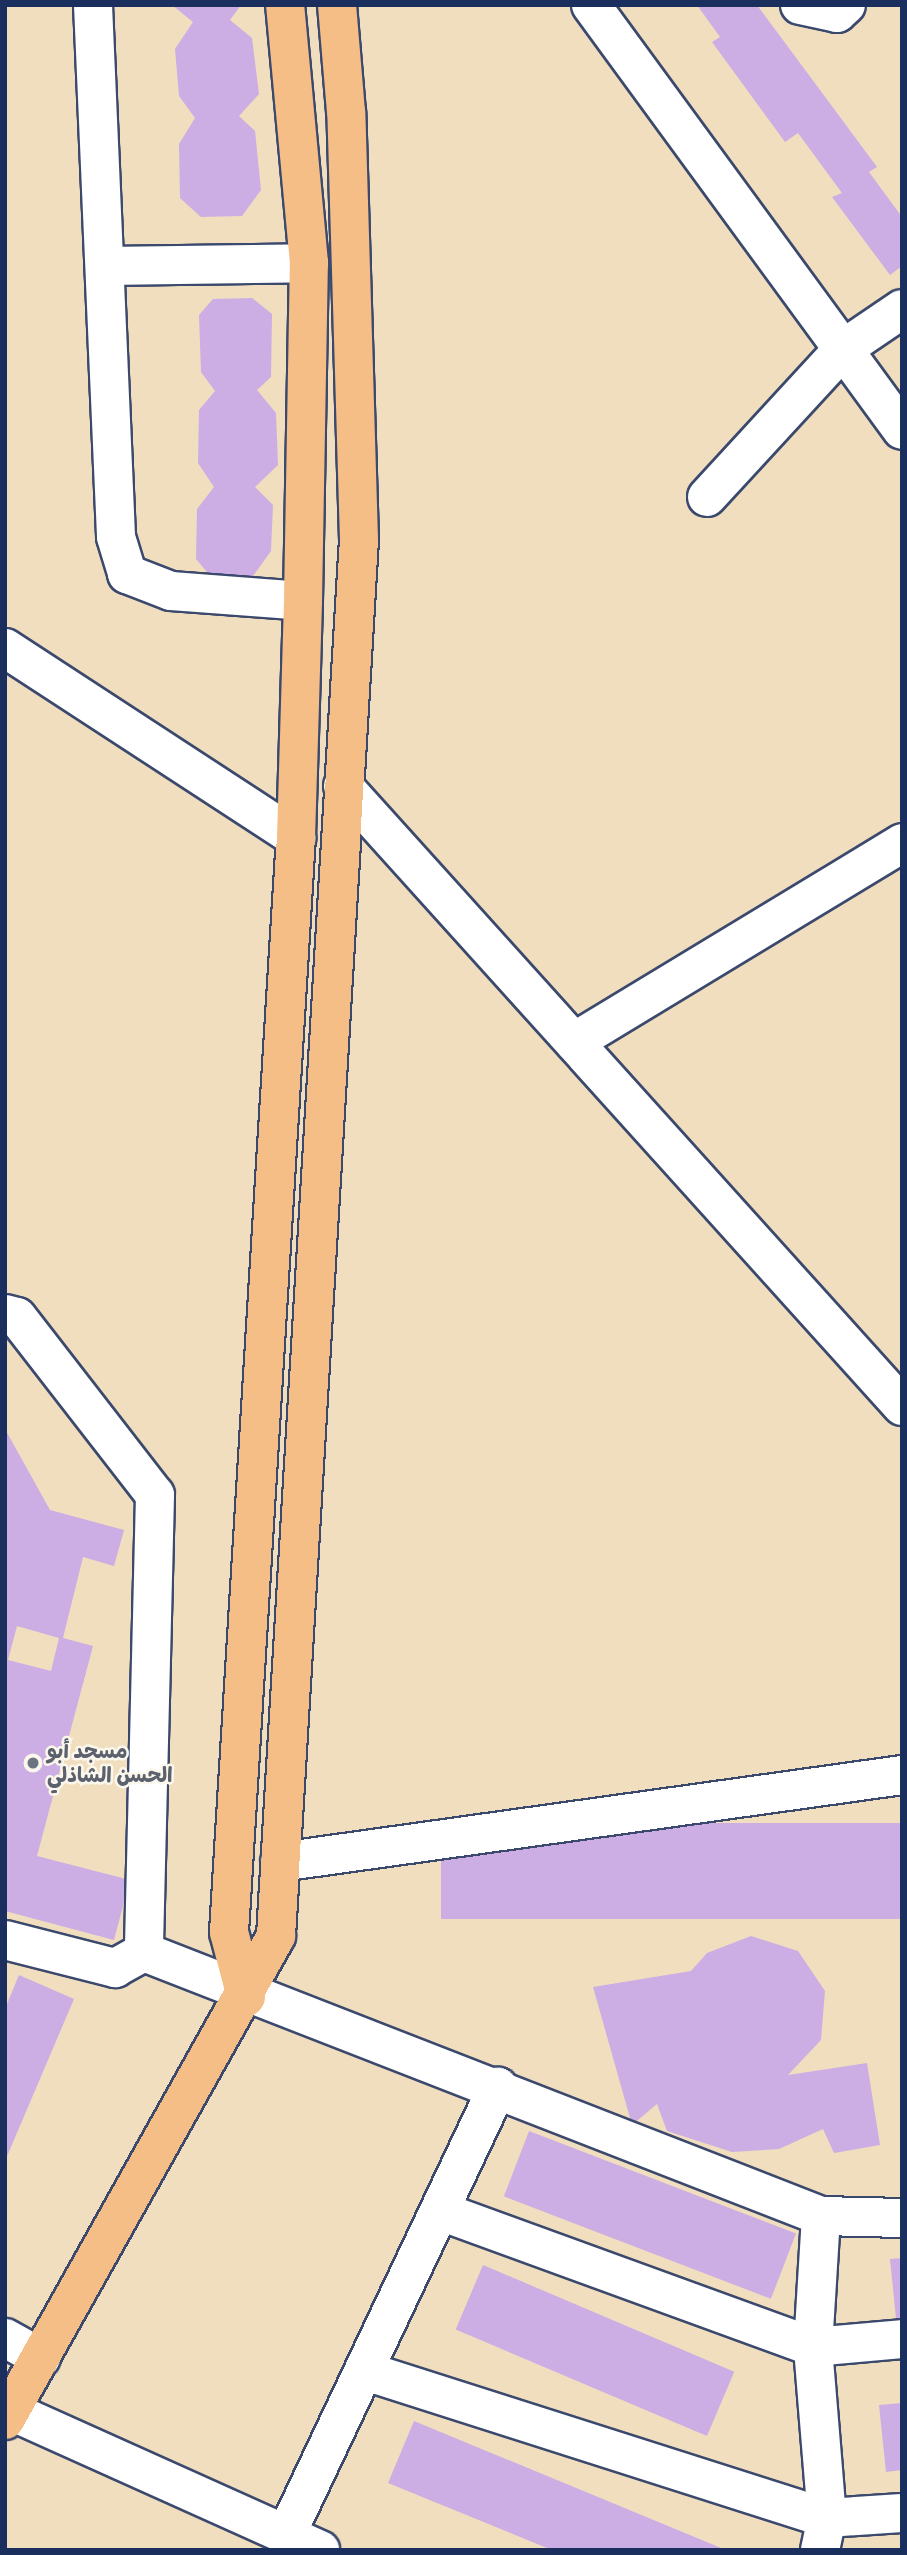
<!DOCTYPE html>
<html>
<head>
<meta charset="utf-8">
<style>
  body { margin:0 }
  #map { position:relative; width:907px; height:2555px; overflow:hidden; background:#f1debf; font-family:"Patrick Hand","Playpen Sans Arabic",sans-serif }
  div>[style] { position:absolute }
  .building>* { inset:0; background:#ccade4; transform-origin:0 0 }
  .roads { filter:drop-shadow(2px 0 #3b496d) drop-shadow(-2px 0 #3b496d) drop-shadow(0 2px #3b496d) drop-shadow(0 -2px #3b496d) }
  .minor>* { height:38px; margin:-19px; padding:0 19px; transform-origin:19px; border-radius:19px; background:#fff }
  .major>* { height:38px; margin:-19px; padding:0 19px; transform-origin:19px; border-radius:19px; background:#f6be87 }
  .dots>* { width:19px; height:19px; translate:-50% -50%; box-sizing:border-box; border:4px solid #fbf7ec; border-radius:50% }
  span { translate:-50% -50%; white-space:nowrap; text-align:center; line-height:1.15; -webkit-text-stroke:5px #fbf7ec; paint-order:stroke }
  .worship-label { font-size:21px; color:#5b616d; font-weight:700 }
  .left { translate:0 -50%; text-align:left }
  .frame { position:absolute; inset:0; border:7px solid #1b2f5e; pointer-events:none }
</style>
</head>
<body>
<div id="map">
  <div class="building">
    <div style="clip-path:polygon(172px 5px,241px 5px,230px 20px,252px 38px,259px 94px,239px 116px,255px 131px,261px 190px,242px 216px,201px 217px,180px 198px,179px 144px,195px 118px,179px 96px,175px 49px,193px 22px)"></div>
    <div style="clip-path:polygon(697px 5px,757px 5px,877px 167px,869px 172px,902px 217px,902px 266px,890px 275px,832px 197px,842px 193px,798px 133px,785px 142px,712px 42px,720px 37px)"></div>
    <div style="clip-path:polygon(252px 298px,272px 314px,271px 377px,257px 390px,276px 413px,278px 465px,255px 487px,273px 505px,271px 551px,251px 579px,214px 580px,196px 559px,197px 509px,214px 487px,198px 463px,199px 410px,215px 391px,201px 372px,199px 315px,213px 299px)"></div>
    <div style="clip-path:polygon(evenodd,5px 1429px,50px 1510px,124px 1530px,114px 1566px,83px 1557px,63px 1638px,93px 1646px,37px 1856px,130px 1880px,114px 1940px,5px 1911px,5px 1429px,17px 1626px,59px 1638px,51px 1671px,8px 1660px,17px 1626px)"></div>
    <div style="left:902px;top:1823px;width:96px;height:461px;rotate:90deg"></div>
    <div style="clip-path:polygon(751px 1936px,798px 1951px,825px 1991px,821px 2040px,788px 2075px,867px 2063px,880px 2145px,834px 2153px,823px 2129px,779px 2149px,732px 2152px,667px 2131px,657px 2104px,632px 2125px,593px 1987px,691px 1971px,707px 1953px)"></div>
    <div style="clip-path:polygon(19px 1975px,74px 1999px,5px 2161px,5px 2009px)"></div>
    <div style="left:529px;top:2131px;width:286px;height:70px;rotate:21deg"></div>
    <div style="clip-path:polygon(902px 2258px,902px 2328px,897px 2328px,890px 2259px)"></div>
    <div style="left:483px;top:2265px;width:273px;height:70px;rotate:23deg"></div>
    <div style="clip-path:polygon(902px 2403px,902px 2470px,886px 2472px,879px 2405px)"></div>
    <div style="clip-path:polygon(414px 2421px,726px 2550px,552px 2550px,388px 2483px)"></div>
  </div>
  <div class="roads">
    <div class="minor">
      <div style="left:93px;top:5px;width:532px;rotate:87.52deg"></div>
      <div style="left:116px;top:537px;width:39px;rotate:73deg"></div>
      <div style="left:127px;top:574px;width:47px;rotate:21.1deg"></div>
      <div style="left:171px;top:591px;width:132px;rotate:4.3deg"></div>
      <div style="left:591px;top:5px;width:426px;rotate:53.8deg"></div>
      <div style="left:843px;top:349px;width:71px;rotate:-34.1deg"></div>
      <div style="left:800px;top:5px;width:38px;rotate:12deg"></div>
      <div style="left:837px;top:13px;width:12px;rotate:-42deg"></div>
      <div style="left:105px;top:266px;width:204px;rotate:-0.8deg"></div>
      <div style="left:707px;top:497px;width:201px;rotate:-47.4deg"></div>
      <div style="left:843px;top:349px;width:100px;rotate:53.9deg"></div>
      <div style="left:5px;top:648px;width:348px;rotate:33.1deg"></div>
      <div style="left:343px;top:786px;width:835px;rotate:47.96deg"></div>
      <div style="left:574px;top:1042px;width:384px;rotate:-31.2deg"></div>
      <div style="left:5px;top:1314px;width:12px;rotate:14deg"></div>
      <div style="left:17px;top:1317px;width:225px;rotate:52.2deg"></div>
      <div style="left:155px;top:1495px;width:457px;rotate:91.4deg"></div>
      <div style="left:280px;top:1862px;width:628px;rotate:-7.96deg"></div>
      <div style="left:5px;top:1940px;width:114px;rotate:14.3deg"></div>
      <div style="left:115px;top:1968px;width:33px;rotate:-29deg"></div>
      <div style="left:144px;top:1952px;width:727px;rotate:21.3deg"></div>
      <div style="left:821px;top:2216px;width:81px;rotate:1.4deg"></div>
      <div style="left:440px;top:2211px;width:397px;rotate:20deg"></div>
      <div style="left:813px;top:2347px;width:89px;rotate:-5.1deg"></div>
      <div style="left:5px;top:2338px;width:41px;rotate:29.1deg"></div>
      <div style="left:365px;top:2371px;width:485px;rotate:17.7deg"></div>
      <div style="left:827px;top:2518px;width:75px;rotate:-3.8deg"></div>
      <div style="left:11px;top:2411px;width:339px;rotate:24.2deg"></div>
      <div style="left:286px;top:2535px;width:496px;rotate:-64.7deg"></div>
      <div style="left:820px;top:2550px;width:33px;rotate:-78deg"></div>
      <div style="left:827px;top:2518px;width:172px;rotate:-94.7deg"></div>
      <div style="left:813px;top:2347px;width:131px;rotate:-86.5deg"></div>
    </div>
    <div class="major">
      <div style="left:246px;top:1997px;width:67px;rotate:-104.7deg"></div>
      <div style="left:229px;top:1932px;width:1096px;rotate:-86.5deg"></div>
      <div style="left:296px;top:838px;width:237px;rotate:-88.3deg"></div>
      <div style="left:303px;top:601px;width:338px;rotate:-89deg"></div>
      <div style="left:309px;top:263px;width:259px;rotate:-95.3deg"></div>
      <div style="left:5px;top:2420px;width:555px;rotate:-60.75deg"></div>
      <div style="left:276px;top:1936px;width:1398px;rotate:-86.6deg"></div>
      <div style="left:359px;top:540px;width:428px;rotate:-91.7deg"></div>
      <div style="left:346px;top:112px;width:107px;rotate:-94.8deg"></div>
    </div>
  </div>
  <div class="dots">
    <div style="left:33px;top:1763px;background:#6b7280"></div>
  </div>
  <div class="worship-label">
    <span class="left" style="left:47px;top:1763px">مسجد أبو<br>الحسن الشاذلي</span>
  </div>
  <div class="frame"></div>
</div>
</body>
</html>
